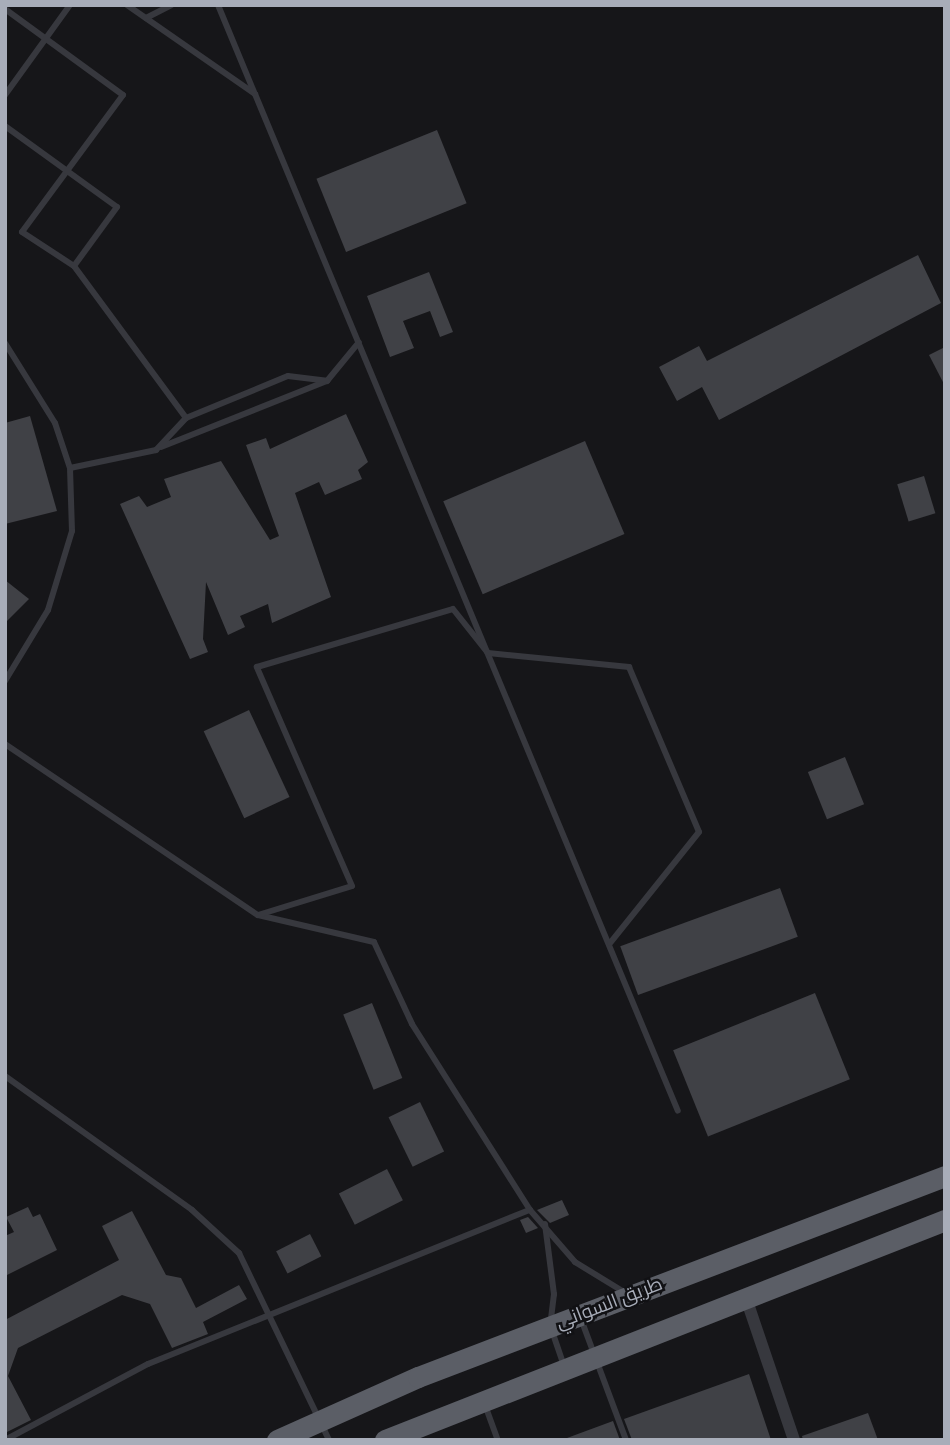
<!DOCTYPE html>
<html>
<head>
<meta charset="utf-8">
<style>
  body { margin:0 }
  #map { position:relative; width:950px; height:1445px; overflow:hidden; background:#161619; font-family:"Roboto Condensed",Cairo,sans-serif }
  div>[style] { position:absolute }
  .building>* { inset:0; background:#404146; transform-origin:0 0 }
  .service>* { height:6px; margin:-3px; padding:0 3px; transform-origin:3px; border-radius:3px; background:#37383e }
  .minor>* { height:12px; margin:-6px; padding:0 6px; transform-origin:6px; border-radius:6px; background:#37383e }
  .trunk>* { height:21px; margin:-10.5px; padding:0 10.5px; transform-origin:10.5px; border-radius:10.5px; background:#5b5e66 }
  span { translate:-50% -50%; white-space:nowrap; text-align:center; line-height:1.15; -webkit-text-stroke:5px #111114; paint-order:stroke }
  .street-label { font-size:19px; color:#a8adb9 }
  .frame { position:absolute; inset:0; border:7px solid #a8adb9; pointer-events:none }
</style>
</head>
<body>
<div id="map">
  <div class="building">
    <div style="left:437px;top:130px;width:79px;height:130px;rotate:68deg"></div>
    <div style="clip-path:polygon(918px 255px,941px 303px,719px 420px,702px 387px,677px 401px,659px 367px,699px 346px,707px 361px)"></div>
    <div style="clip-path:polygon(429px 272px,453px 332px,440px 337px,430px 311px,403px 321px,414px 348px,390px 357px,367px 296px)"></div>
    <div style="clip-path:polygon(945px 347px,945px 386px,929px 355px)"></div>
    <div style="clip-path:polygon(346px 414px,368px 462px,358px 470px,362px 479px,325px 495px,319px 482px,295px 493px,331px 597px,272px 623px,268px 604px,240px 616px,245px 627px,228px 635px,206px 582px,203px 639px,208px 652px,190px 659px,120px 504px,139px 496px,147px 507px,171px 497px,164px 479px,221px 461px,270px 540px,279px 536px,246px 445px,266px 438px,270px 449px)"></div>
    <div style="clip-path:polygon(30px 416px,57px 511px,5px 524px,5px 423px)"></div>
    <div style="left:585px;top:441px;width:101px;height:154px;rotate:67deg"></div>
    <div style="left:924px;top:476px;width:39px;height:28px;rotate:73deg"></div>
    <div style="clip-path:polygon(5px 580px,29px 599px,5px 623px)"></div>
    <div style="left:249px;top:710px;width:96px;height:50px;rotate:65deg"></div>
    <div style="left:845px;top:757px;width:51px;height:40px;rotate:68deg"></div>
    <div style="left:780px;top:888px;width:52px;height:170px;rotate:70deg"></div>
    <div style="left:815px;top:993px;width:93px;height:153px;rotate:68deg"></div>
    <div style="left:372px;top:1003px;width:81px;height:31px;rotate:68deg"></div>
    <div style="left:420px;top:1102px;width:55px;height:35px;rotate:64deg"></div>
    <div style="left:387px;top:1169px;width:35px;height:54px;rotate:63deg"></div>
    <div style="clip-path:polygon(562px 1200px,569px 1215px,550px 1223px,537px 1210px)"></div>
    <div style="clip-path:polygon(28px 1207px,33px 1217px,40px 1214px,57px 1250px,5px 1276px,5px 1236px,14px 1232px,6px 1217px)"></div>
    <div style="clip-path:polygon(132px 1211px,166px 1275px,181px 1278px,196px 1308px,239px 1285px,247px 1299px,203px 1322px,208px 1334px,172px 1348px,150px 1304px,122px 1295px,18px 1348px,8px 1376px,31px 1420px,5px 1433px,5px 1320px,119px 1260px,102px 1226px)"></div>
    <div style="clip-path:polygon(528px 1217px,538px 1228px,526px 1233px,520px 1220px)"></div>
    <div style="left:310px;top:1234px;width:25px;height:38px;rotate:63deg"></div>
    <div style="clip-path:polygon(749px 1374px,771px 1440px,632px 1440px,624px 1419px)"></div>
    <div style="clip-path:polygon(868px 1413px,878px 1440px,803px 1440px,802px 1436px)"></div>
    <div style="clip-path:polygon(613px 1421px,620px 1440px,567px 1440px,567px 1438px)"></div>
  </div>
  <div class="service">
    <div style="left:127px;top:5px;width:156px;rotate:34.8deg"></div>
    <div style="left:255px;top:94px;width:1101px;rotate:67.42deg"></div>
    <div style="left:218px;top:5px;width:94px;rotate:67.5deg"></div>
    <div style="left:5px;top:9px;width:146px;rotate:36.1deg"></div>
    <div style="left:123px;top:95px;width:170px;rotate:126.4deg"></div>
    <div style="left:22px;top:232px;width:62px;rotate:33.2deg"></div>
    <div style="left:74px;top:266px;width:189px;rotate:53.6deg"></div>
    <div style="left:146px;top:18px;width:28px;rotate:-27deg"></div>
    <div style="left:5px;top:95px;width:111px;rotate:-54.2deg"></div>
    <div style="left:5px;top:126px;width:138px;rotate:35.9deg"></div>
    <div style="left:117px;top:207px;width:73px;rotate:126.1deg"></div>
    <div style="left:5px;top:343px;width:94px;rotate:58deg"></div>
    <div style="left:55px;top:423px;width:47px;rotate:71.6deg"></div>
    <div style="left:70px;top:468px;width:63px;rotate:88.2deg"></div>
    <div style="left:72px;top:531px;width:83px;rotate:106.9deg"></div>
    <div style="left:48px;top:610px;width:83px;rotate:121.2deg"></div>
    <div style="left:161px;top:447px;width:179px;rotate:-21.7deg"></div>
    <div style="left:327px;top:381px;width:50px;rotate:-50.6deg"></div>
    <div style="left:70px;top:468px;width:88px;rotate:-11.8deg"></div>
    <div style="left:156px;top:450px;width:44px;rotate:-46.8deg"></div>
    <div style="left:186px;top:418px;width:110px;rotate:-22.4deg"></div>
    <div style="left:288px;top:376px;width:39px;rotate:7deg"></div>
    <div style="left:5px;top:744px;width:305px;rotate:34.1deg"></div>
    <div style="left:258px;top:915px;width:119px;rotate:13.1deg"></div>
    <div style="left:374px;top:942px;width:90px;rotate:65.1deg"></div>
    <div style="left:412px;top:1024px;width:220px;rotate:57.6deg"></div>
    <div style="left:530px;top:1210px;width:69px;rotate:49.1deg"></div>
    <div style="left:575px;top:1262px;width:57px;rotate:31.5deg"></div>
    <div style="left:258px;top:915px;width:98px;rotate:-17.1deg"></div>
    <div style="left:352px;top:886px;width:239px;rotate:-113.5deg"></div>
    <div style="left:257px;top:667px;width:204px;rotate:-16.5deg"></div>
    <div style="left:453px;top:609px;width:56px;rotate:51.5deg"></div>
    <div style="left:488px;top:653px;width:142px;rotate:5.7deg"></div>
    <div style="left:629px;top:667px;width:179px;rotate:67deg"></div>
    <div style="left:699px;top:832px;width:142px;rotate:128.7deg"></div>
    <div style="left:5px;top:1076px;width:230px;rotate:35.6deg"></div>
    <div style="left:192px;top:1210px;width:64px;rotate:42.5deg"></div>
    <div style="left:239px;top:1253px;width:208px;rotate:64.3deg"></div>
    <div style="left:545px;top:1224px;width:71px;rotate:82.7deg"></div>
    <div style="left:554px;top:1294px;width:31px;rotate:97deg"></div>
    <div style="left:550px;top:1325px;width:43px;rotate:71.1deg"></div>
    <div style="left:581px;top:1319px;width:129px;rotate:69.6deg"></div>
    <div style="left:485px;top:1405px;width:37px;rotate:70deg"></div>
    <div style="left:5px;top:1440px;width:162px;rotate:-28deg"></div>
    <div style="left:148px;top:1364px;width:412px;rotate:-22deg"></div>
  </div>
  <div class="minor">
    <div style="left:747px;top:1301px;width:147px;rotate:71.3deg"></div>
  </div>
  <div class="trunk">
    <div style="left:277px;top:1440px;width:154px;rotate:-24.1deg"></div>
    <div style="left:418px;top:1377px;width:564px;rotate:-20.88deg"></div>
    <div style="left:385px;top:1440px;width:602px;rotate:-21.45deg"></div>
  </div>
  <div class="street-label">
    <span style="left:609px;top:1303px;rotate:-21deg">طريق السواني</span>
  </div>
  <div class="frame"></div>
</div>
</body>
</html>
